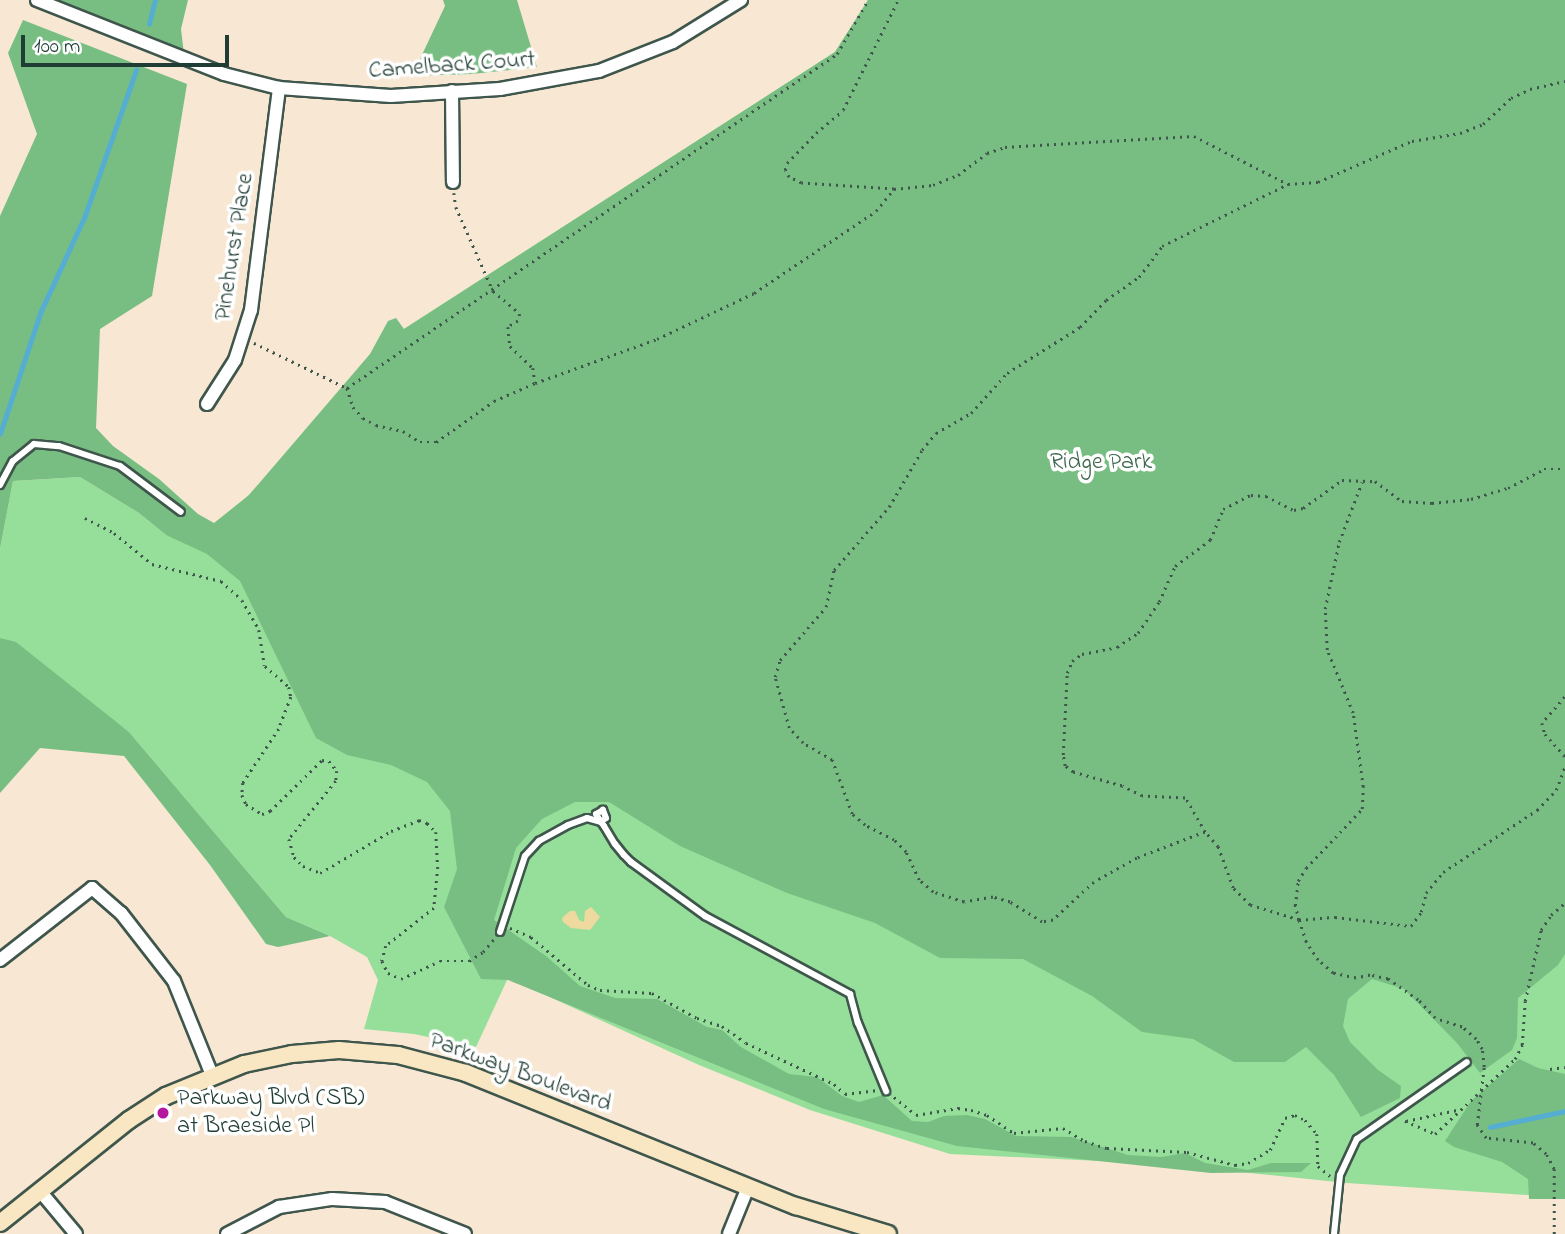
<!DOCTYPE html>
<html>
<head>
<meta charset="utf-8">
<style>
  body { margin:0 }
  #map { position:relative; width:1565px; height:1234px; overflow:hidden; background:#f7e7d3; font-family:"Indie Flower",sans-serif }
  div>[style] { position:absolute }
  .green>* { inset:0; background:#96df9a }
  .forest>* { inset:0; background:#78be82 }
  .sand>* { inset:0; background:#eeda9e }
  .stream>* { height:4.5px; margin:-2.25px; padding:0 2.25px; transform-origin:2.25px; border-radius:2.25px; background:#55add2 }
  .path>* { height:2.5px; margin-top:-1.25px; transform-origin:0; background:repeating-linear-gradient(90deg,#3f564c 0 2px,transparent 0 7px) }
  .roads { filter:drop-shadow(2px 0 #3f564c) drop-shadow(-2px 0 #3f564c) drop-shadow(0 2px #3f564c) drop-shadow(0 -2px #3f564c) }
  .lane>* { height:6px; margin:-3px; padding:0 3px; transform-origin:3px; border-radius:3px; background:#fff }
  .street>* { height:12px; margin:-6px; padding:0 6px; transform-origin:6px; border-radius:6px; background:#fff }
  .secondary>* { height:16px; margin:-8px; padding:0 8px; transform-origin:8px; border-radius:8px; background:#f9e7c3 }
  .dots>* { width:19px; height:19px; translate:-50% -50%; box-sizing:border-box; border:4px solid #fff; border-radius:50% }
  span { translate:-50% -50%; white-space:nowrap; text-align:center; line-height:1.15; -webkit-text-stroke:7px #fff; paint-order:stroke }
  .street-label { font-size:24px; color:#1f3d34 }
  .park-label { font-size:24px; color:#3d664e }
  .poi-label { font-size:24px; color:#1f3d34 }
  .left { translate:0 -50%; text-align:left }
  .scale { position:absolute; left:21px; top:35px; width:208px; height:32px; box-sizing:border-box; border:4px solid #1f3d34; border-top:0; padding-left:9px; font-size:21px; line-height:24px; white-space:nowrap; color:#1f3d34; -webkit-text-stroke:5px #fff; paint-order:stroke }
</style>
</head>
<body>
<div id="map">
  <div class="green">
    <div style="clip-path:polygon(868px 0,1565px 0,1565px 1195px,1527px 1195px,1347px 1183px,1163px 1164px,950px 1154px,810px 1110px,699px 1065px,508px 978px,476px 1047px,414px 1034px,364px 1029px,378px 980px,367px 957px,330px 936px,286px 917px,129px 732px,0 638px,0 549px,13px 481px,80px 477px,139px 513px,166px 535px,214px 532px,404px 329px,835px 52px)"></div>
  </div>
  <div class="forest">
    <div style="clip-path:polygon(51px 0,188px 0,181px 29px,184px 54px)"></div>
    <div style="clip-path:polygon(443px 0,517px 0,537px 67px,472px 74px,412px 76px,445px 6px)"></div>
    <div style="clip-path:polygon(868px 0,1565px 0,1565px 954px,1558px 965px,1518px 998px,1517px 1038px,1512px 1050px,1480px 1073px,1457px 1043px,1404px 989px,1372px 979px,1348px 999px,1343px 1026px,1350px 1042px,1378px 1070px,1401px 1086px,1400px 1098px,1361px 1117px,1334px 1075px,1306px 1047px,1285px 1062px,1234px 1062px,1193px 1039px,1142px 1032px,1092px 996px,1023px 959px,940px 958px,875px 923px,787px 893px,680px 846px,609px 802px,575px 802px,542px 819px,516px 848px,494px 920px,546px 956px,580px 986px,615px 998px,657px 999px,707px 1027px,722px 1030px,741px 1047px,789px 1074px,817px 1077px,842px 1096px,859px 1102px,883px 1095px,912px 1121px,928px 1122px,944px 1116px,967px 1115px,985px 1119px,1016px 1136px,1071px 1137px,1128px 1155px,1161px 1157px,1185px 1153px,1205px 1163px,1248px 1170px,1271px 1163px,1311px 1163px,1301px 1172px,1211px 1173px,957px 1146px,824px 1109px,508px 980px,481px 979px,444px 907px,457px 869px,450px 811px,427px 782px,391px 765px,347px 755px,316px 738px,240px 581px,207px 554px,166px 535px,139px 513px,80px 477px,13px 481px,0 549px,0 216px,37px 134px,8px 53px,23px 20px,187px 84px,152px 296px,100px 329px,96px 428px,113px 446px,159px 479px,198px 514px,214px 523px,249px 495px,370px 354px,388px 321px,396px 318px,404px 329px,835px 52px)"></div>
    <div style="clip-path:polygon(0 638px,16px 642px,129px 732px,286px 917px,330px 936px,278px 947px,266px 944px,210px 865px,124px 756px,40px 748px,0 793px)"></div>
    <div style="clip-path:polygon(1519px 1059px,1538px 1068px,1565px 1074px,1565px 1199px,1529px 1199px,1528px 1179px,1502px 1162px,1454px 1147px,1445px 1141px,1471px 1101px)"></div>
  </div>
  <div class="sand">
    <div style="clip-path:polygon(591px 907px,600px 917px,590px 930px,571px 928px,563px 922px,562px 918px,570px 911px,575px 911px,579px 920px,584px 922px,585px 911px)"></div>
  </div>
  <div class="stream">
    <div style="left:149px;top:24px;width:25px;rotate:-76deg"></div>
    <div style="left:0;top:434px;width:130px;rotate:-71.6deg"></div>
    <div style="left:41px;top:311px;width:102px;rotate:-65.2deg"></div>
    <div style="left:84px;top:218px;width:157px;rotate:-70.6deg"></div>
    <div style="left:1490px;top:1127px;width:77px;rotate:-12deg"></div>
  </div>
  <div class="path">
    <div style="left:894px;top:189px;width:93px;rotate:-176.3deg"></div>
    <div style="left:801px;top:183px;width:13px;rotate:-153deg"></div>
    <div style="left:789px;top:177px;width:8px;rotate:-120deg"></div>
    <div style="left:785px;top:170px;width:7px;rotate:-74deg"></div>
    <div style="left:787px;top:163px;width:42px;rotate:-46deg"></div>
    <div style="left:816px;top:133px;width:35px;rotate:-40deg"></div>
    <div style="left:843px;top:110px;width:123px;rotate:-63.4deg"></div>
    <div style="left:454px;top:193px;width:14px;rotate:82deg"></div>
    <div style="left:456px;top:207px;width:92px;rotate:66.2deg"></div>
    <div style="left:493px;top:291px;width:35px;rotate:40deg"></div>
    <div style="left:520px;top:314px;width:7px;rotate:106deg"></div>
    <div style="left:518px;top:321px;width:12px;rotate:149deg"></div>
    <div style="left:508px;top:327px;width:19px;rotate:84deg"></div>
    <div style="left:510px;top:346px;width:32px;rotate:44deg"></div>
    <div style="left:533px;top:368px;width:15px;rotate:82deg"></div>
    <div style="left:254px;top:343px;width:103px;rotate:25.8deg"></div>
    <div style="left:347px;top:388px;width:593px;rotate:-34.28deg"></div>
    <div style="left:837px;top:54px;width:62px;rotate:-60.1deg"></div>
    <div style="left:347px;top:388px;width:20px;rotate:72deg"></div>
    <div style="left:353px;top:407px;width:15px;rotate:48deg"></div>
    <div style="left:363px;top:418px;width:15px;rotate:28deg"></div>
    <div style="left:376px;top:425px;width:28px;rotate:13deg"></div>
    <div style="left:403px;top:431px;width:20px;rotate:33deg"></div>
    <div style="left:420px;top:442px;width:16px"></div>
    <div style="left:436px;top:442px;width:71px;rotate:-35.3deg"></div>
    <div style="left:494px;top:401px;width:45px;rotate:-23.7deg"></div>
    <div style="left:535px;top:383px;width:130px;rotate:-19.8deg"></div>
    <div style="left:657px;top:339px;width:107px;rotate:-25.4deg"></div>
    <div style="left:754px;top:293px;width:147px;rotate:-33.9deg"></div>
    <div style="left:876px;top:211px;width:28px;rotate:-51deg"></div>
    <div style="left:894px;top:189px;width:39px;rotate:-6deg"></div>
    <div style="left:933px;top:185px;width:27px;rotate:-22deg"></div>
    <div style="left:958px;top:175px;width:36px;rotate:-37deg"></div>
    <div style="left:987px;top:153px;width:19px;rotate:-18deg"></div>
    <div style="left:1005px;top:147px;width:189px;rotate:-3.3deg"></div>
    <div style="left:1194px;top:136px;width:106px;rotate:27.1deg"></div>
    <div style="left:85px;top:518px;width:33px;rotate:27deg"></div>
    <div style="left:114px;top:533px;width:49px;rotate:39.2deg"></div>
    <div style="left:152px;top:564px;width:71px;rotate:13.8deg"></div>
    <div style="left:221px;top:581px;width:28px;rotate:42deg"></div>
    <div style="left:242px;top:600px;width:34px;rotate:60deg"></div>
    <div style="left:259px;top:630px;width:36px;rotate:81deg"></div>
    <div style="left:265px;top:666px;width:32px;rotate:41deg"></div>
    <div style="left:289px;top:687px;width:10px;rotate:79deg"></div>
    <div style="left:291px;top:697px;width:34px;rotate:111deg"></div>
    <div style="left:279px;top:729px;width:65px;rotate:123.7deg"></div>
    <div style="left:243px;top:783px;width:12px;rotate:95deg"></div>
    <div style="left:242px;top:795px;width:10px;rotate:66deg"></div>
    <div style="left:246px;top:804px;width:19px;rotate:32deg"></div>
    <div style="left:262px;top:814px;width:9px;rotate:-21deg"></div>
    <div style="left:270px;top:811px;width:73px;rotate:-44.4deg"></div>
    <div style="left:322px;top:760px;width:7px;rotate:8deg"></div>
    <div style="left:329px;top:761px;width:13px;rotate:51deg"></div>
    <div style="left:337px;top:771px;width:10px;rotate:96deg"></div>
    <div style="left:336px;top:781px;width:75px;rotate:129deg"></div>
    <div style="left:289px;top:839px;width:19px;rotate:74deg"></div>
    <div style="left:294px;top:857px;width:13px;rotate:45deg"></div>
    <div style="left:303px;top:866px;width:18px;rotate:22deg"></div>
    <div style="left:320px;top:873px;width:82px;rotate:-30.6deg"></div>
    <div style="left:391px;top:831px;width:30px;rotate:-21deg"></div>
    <div style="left:419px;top:820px;width:9px;rotate:21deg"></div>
    <div style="left:427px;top:823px;width:13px;rotate:45deg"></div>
    <div style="left:436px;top:832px;width:35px;rotate:87deg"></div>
    <div style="left:438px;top:867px;width:41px;rotate:95.6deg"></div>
    <div style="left:434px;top:908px;width:61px;rotate:141.6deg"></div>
    <div style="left:386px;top:946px;width:16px;rotate:105deg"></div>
    <div style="left:382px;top:961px;width:13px;rotate:63deg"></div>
    <div style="left:388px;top:973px;width:14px;rotate:25deg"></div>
    <div style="left:401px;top:979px;width:43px;rotate:-24.8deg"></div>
    <div style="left:440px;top:961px;width:29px"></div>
    <div style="left:469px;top:961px;width:17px;rotate:-33deg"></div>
    <div style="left:483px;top:952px;width:17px;rotate:-50deg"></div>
    <div style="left:1565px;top:697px;width:35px;rotate:131deg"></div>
    <div style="left:1542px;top:723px;width:11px;rotate:75deg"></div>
    <div style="left:1545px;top:734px;width:30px;rotate:48deg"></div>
    <div style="left:1205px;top:832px;width:39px;rotate:-120deg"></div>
    <div style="left:1185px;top:798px;width:43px;rotate:-177.3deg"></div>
    <div style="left:1142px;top:796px;width:22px;rotate:-153deg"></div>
    <div style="left:1122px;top:786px;width:51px;rotate:-164.1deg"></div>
    <div style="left:1073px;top:772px;width:10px;rotate:-143deg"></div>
    <div style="left:1065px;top:766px;width:11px;rotate:-100deg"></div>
    <div style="left:1063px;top:755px;width:82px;rotate:-87.2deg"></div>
    <div style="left:1067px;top:673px;width:13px;rotate:-67deg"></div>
    <div style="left:1072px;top:661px;width:12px;rotate:-35deg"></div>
    <div style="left:1082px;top:654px;width:36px;rotate:-11deg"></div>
    <div style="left:1117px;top:647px;width:25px;rotate:-34deg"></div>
    <div style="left:1138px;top:633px;width:37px;rotate:-56deg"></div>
    <div style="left:1159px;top:602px;width:39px;rotate:-66deg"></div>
    <div style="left:1175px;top:566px;width:44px;rotate:-36.6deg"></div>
    <div style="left:1210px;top:540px;width:34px;rotate:-67deg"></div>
    <div style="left:1223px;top:509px;width:31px;rotate:-27deg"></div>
    <div style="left:1251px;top:495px;width:15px;rotate:4deg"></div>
    <div style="left:1266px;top:496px;width:31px;rotate:27deg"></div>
    <div style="left:1294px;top:510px;width:9px;rotate:-13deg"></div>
    <div style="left:1303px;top:508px;width:48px;rotate:-35.7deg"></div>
    <div style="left:1342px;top:480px;width:33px;rotate:2deg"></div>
    <div style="left:1375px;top:481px;width:34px;rotate:37deg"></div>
    <div style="left:1402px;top:501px;width:30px;rotate:4deg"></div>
    <div style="left:1432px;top:503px;width:39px;rotate:-6deg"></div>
    <div style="left:1471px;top:499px;width:39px;rotate:-17deg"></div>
    <div style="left:1508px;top:488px;width:41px;rotate:-27.8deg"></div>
    <div style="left:1544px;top:469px;width:21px"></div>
    <div style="left:1299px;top:920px;width:51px;rotate:-163deg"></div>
    <div style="left:1250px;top:905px;width:24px;rotate:-135deg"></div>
    <div style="left:1233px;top:888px;width:44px;rotate:-110.1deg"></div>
    <div style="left:1218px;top:847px;width:20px;rotate:-131deg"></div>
    <div style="left:1205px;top:832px;width:73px;rotate:159.1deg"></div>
    <div style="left:1137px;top:858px;width:49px;rotate:150.8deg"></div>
    <div style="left:1094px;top:882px;width:56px;rotate:137.2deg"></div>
    <div style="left:1053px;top:920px;width:11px;rotate:170deg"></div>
    <div style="left:1042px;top:922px;width:38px;rotate:-148deg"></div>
    <div style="left:1010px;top:902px;width:18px;rotate:-164deg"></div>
    <div style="left:993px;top:897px;width:29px;rotate:170deg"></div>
    <div style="left:964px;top:902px;width:33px;rotate:-162deg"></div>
    <div style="left:933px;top:892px;width:18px;rotate:-139deg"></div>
    <div style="left:919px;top:880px;width:31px;rotate:-115deg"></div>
    <div style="left:906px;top:852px;width:17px;rotate:-135deg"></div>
    <div style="left:894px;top:840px;width:33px;rotate:-153deg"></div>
    <div style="left:865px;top:825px;width:17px;rotate:-140deg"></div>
    <div style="left:852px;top:814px;width:58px;rotate:-110.3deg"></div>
    <div style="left:832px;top:760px;width:34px;rotate:-150deg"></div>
    <div style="left:803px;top:743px;width:21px;rotate:-133deg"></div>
    <div style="left:789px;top:728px;width:53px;rotate:-105.4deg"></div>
    <div style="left:775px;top:677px;width:18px;rotate:-74deg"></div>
    <div style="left:780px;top:660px;width:70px;rotate:-49deg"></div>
    <div style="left:826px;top:607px;width:38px;rotate:-78deg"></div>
    <div style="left:834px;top:570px;width:84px;rotate:-48.9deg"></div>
    <div style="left:889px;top:507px;width:66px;rotate:-59.9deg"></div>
    <div style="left:922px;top:450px;width:22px;rotate:-51deg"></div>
    <div style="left:936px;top:433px;width:40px;rotate:-29.7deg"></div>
    <div style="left:971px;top:413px;width:54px;rotate:-48deg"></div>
    <div style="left:1007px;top:373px;width:86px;rotate:-32.2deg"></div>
    <div style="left:1080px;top:327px;width:37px;rotate:-46deg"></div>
    <div style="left:1106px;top:300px;width:40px;rotate:-34.9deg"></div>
    <div style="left:1139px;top:277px;width:39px;rotate:-53deg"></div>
    <div style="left:1162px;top:246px;width:140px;rotate:-26.2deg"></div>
    <div style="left:1288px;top:184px;width:30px;rotate:-4deg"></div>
    <div style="left:1318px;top:182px;width:103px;rotate:-23.6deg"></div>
    <div style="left:1412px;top:141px;width:49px;rotate:-9.5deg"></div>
    <div style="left:1460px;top:133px;width:25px;rotate:-21deg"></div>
    <div style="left:1483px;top:124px;width:38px;rotate:-43deg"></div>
    <div style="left:1511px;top:98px;width:21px;rotate:-25deg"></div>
    <div style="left:1530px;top:89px;width:36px;rotate:-13deg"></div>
    <div style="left:1299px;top:920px;width:15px;rotate:-106deg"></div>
    <div style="left:1295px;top:906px;width:25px;rotate:-83deg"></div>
    <div style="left:1298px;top:881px;width:15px;rotate:-58deg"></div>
    <div style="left:1306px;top:868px;width:81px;rotate:-46.5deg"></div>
    <div style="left:1362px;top:809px;width:22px;rotate:-87deg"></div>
    <div style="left:1363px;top:787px;width:75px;rotate:-97.7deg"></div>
    <div style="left:1353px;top:713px;width:68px;rotate:-112.4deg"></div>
    <div style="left:1327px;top:650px;width:41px;rotate:-92.8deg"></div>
    <div style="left:1325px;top:609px;width:68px;rotate:-78.2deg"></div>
    <div style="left:1339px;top:542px;width:64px;rotate:-69deg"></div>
    <div style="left:510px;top:928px;width:23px;rotate:23deg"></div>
    <div style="left:531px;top:937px;width:75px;rotate:40.1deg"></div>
    <div style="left:588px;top:985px;width:13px;rotate:23deg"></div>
    <div style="left:600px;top:990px;width:52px;rotate:3.3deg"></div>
    <div style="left:652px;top:993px;width:51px;rotate:29.1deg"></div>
    <div style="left:697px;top:1018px;width:26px;rotate:18deg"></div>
    <div style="left:722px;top:1026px;width:29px;rotate:35deg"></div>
    <div style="left:746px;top:1043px;width:97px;rotate:25deg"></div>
    <div style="left:834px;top:1084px;width:15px;rotate:42deg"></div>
    <div style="left:845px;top:1094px;width:31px;rotate:-7deg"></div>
    <div style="left:1550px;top:1069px;width:15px;rotate:-8deg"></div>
    <div style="left:894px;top:1097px;width:28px;rotate:39deg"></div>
    <div style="left:916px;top:1115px;width:43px;rotate:-9.5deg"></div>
    <div style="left:958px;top:1108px;width:13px;rotate:9deg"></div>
    <div style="left:971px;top:1110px;width:17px;rotate:17deg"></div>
    <div style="left:987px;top:1115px;width:32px;rotate:34deg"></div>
    <div style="left:1014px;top:1133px;width:49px;rotate:-5.8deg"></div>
    <div style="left:1063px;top:1128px;width:26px;rotate:31deg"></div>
    <div style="left:1085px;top:1141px;width:23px;rotate:18deg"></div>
    <div style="left:1107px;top:1148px;width:80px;rotate:2.9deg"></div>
    <div style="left:1187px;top:1152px;width:50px;rotate:15.2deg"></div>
    <div style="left:1235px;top:1165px;width:13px;rotate:-9deg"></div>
    <div style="left:1248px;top:1163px;width:26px;rotate:-31deg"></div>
    <div style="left:1270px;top:1150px;width:35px;rotate:-65deg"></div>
    <div style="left:1285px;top:1118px;width:10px;rotate:-17deg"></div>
    <div style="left:1295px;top:1115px;width:11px;rotate:27deg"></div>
    <div style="left:1305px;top:1120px;width:18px;rotate:49deg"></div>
    <div style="left:1317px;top:1134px;width:32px;rotate:88deg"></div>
    <div style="left:1318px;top:1166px;width:16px;rotate:40deg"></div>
    <div style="left:1405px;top:1121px;width:33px;rotate:23deg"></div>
    <div style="left:1435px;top:1134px;width:110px;rotate:-43.2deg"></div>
    <div style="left:1515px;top:1059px;width:16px;rotate:-63deg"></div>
    <div style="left:1522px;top:1045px;width:44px;rotate:-86.1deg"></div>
    <div style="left:1525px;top:1001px;width:73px;rotate:-77.3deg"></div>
    <div style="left:1541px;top:930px;width:18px;rotate:-56deg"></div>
    <div style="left:1551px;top:915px;width:18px;rotate:-41deg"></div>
    <div style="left:1406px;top:1121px;width:52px;rotate:-12.2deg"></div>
    <div style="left:1554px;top:1234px;width:65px;rotate:-90deg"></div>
    <div style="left:1554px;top:1169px;width:17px;rotate:-118deg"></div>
    <div style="left:1546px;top:1154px;width:17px;rotate:-140deg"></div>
    <div style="left:1533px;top:1143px;width:47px;rotate:-173.9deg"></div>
    <div style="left:1486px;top:1138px;width:16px;rotate:-125deg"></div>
    <div style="left:1477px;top:1125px;width:58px;rotate:-83.1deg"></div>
    <div style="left:1484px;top:1067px;width:18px;rotate:-96deg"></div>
    <div style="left:1482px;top:1049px;width:12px;rotate:-121deg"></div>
    <div style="left:1476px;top:1039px;width:18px;rotate:-139deg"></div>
    <div style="left:1462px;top:1027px;width:28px;rotate:-162deg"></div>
    <div style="left:1435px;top:1018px;width:25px;rotate:-133deg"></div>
    <div style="left:1418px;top:1000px;width:37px;rotate:-145deg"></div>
    <div style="left:1388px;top:979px;width:18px;rotate:-167deg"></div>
    <div style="left:1370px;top:975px;width:14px;rotate:168deg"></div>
    <div style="left:1356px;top:978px;width:24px;rotate:-168deg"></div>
    <div style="left:1333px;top:973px;width:20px;rotate:-139deg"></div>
    <div style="left:1318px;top:960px;width:22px;rotate:-124deg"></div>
    <div style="left:1306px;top:942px;width:23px;rotate:-108deg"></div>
    <div style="left:1299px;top:920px;width:36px;rotate:-5deg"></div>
    <div style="left:1335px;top:917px;width:77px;rotate:6.8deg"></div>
    <div style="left:1411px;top:926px;width:17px;rotate:-54deg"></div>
    <div style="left:1421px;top:912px;width:20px;rotate:-75deg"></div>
    <div style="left:1426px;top:893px;width:27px;rotate:-51deg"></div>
    <div style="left:1443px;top:872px;width:113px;rotate:-33.4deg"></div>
    <div style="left:1537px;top:810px;width:28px;rotate:-46deg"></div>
    <div style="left:1556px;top:790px;width:25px;rotate:-69deg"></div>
  </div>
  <div class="roads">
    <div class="lane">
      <div style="left:0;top:485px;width:27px;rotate:-62deg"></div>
      <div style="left:13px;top:461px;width:27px;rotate:-39deg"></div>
      <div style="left:34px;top:444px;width:25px;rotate:5deg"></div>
      <div style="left:59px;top:446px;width:64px;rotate:18.2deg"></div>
      <div style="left:120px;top:466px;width:76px;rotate:37deg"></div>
      <div style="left:500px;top:932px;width:80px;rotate:-71.8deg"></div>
      <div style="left:525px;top:856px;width:21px;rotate:-47deg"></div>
      <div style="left:539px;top:841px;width:33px;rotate:-29deg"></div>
      <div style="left:568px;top:825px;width:20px;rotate:-20deg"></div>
      <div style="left:587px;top:818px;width:15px;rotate:16deg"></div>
      <div style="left:601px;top:822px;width:6px;rotate:-39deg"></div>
      <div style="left:606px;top:818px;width:9px;rotate:-111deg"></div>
      <div style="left:603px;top:810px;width:8px;rotate:150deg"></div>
      <div style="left:596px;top:814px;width:9px;rotate:58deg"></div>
      <div style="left:601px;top:822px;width:5px;rotate:53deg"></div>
      <div style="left:604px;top:826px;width:21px;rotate:59deg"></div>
      <div style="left:615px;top:844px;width:14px;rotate:51deg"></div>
      <div style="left:624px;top:855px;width:10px;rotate:45deg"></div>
      <div style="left:631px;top:862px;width:92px;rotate:36.1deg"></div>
      <div style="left:705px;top:916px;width:165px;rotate:28.3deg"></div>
      <div style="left:850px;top:994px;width:30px;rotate:75deg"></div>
      <div style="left:858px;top:1023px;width:74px;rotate:67.6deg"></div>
      <div style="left:1334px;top:1234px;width:59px;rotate:-84.2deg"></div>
      <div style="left:1340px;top:1175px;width:40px;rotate:-65deg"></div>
      <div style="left:1357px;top:1139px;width:134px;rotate:-35deg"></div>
    </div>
    <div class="street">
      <div style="left:37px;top:0;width:201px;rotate:21.6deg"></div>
      <div style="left:224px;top:74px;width:57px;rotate:14.3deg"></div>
      <div style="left:279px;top:88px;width:112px;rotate:4.1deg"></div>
      <div style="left:391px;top:96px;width:109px;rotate:-3.7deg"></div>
      <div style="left:500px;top:89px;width:101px;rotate:-10.3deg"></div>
      <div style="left:599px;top:71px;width:79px;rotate:-21.4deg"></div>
      <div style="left:673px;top:42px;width:80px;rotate:-31.7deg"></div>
      <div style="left:452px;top:91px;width:91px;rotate:89.4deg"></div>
      <div style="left:207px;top:404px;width:52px;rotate:-57.5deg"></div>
      <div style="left:235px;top:360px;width:52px;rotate:-72.3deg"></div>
      <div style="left:251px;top:310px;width:224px;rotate:-82.8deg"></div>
      <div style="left:0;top:960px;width:117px;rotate:-38deg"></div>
      <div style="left:92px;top:888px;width:38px;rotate:41deg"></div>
      <div style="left:121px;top:913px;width:86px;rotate:52.1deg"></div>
      <div style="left:174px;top:981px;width:101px;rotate:68deg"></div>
      <div style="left:40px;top:1191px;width:56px;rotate:50.1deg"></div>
      <div style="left:227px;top:1234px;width:59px;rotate:-27.4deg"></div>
      <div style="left:279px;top:1207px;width:54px;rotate:-8.6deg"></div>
      <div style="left:332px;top:1199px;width:53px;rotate:3.2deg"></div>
      <div style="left:385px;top:1202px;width:86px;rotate:21.8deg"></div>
      <div style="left:729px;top:1234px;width:51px;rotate:-68deg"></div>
    </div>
    <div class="secondary">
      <div style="left:0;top:1223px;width:165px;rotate:-38.6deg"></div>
      <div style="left:129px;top:1120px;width:44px;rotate:-33deg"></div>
      <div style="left:166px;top:1096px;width:84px;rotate:-22.3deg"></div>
      <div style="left:244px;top:1064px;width:49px;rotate:-11.8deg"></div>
      <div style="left:292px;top:1054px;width:47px;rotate:-4.9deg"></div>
      <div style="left:339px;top:1050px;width:59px;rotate:4.8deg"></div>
      <div style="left:398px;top:1055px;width:70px;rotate:14.8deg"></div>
      <div style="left:466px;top:1073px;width:356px;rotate:22deg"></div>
      <div style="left:796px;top:1206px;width:96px;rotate:16.9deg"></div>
    </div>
  </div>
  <div class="dots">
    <div style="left:163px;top:1113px;background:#b5179e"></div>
  </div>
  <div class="street-label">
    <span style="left:452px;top:66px;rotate:-4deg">Camelback Court</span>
    <span style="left:235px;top:247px;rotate:-81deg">Pinehurst Place</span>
    <span style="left:520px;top:1073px;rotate:20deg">Parkway Boulevard</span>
  </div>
  <div class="park-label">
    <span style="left:1101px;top:463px">Ridge Park</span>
  </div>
  <div class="poi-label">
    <span class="left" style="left:177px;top:1113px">Parkway Blvd (SB)<br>at Braeside Pl</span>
  </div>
  <div class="scale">100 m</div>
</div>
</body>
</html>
